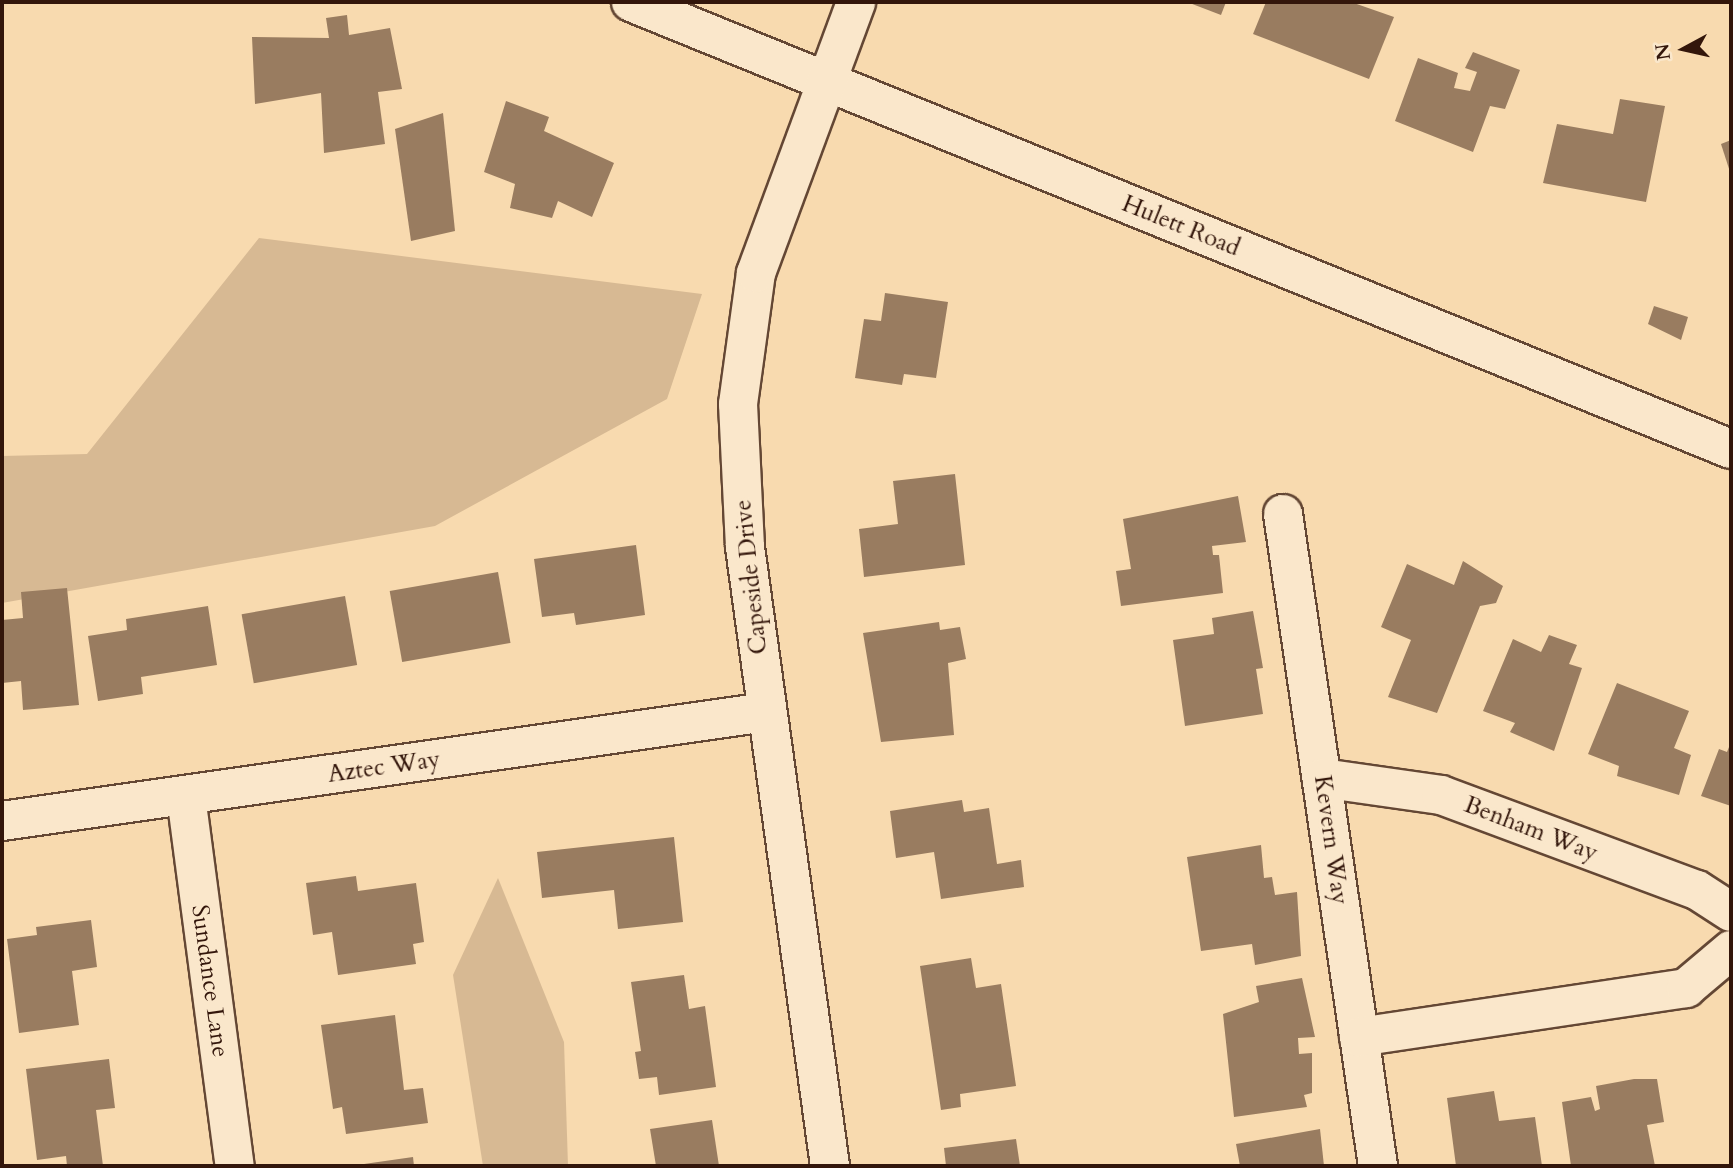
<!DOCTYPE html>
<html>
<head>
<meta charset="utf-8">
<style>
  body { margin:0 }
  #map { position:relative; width:1733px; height:1168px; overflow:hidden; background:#f8daaf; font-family:Cardo,serif }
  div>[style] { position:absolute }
  .green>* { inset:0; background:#d7b993 }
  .building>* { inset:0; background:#997c60; transform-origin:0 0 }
  .roads { filter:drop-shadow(2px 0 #644734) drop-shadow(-2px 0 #644734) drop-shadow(0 2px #644734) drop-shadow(0 -2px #644734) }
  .minor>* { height:38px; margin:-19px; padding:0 19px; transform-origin:19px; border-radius:19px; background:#fae7cb }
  span { translate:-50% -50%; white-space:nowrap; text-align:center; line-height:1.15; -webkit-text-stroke:5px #fae7cb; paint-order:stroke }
  .street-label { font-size:24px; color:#33160b }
  .frame { position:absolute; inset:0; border:4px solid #33160b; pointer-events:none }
  .north { position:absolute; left:1649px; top:14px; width:70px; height:70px; -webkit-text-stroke:5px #fae7cb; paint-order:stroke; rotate:262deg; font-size:19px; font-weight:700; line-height:28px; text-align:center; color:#33160b }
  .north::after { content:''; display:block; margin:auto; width:24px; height:32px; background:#33160b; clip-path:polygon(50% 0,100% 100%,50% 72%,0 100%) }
</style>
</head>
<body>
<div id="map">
  <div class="green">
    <div style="clip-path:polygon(259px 238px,702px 294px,667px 399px,435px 526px,2px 603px,2px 456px,87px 454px)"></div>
    <div style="clip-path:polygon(498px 878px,564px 1042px,568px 1166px,483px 1166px,453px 975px)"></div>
  </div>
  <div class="building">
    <div style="clip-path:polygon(1187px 2px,1226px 2px,1221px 15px)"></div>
    <div style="clip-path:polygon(1266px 2px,1351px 2px,1394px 17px,1369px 79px,1253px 34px)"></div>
    <div style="clip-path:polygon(347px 15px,349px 35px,390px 28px,402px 89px,378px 92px,385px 144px,324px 153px,321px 93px,255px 104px,252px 37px,329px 38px,326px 18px)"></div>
    <div style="clip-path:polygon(1473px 52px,1520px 70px,1505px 109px,1490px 106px,1473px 152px,1395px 121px,1418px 58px,1458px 73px,1454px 88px,1470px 91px,1477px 72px,1465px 68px)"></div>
    <div style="clip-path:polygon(1620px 99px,1665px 106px,1646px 202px,1543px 183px,1557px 124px,1613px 134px)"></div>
    <div style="clip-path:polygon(506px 101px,549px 117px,544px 131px,614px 163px,592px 217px,558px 201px,552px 218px,510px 208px,515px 184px,484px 172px)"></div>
    <div style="clip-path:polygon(443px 113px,455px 231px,411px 241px,395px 129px)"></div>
    <div style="clip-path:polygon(1731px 140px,1731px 175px,1721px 144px)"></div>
    <div style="clip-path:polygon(885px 293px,948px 302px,936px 378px,904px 374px,902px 385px,855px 378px,864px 319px,881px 321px)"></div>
    <div style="clip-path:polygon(1654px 306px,1688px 317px,1681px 340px,1648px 324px)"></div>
    <div style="clip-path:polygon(955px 474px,965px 565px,864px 577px,859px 529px,898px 524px,893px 481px)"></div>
    <div style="clip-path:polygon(1238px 496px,1246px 542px,1212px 546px,1213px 555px,1219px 555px,1223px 593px,1121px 606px,1116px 571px,1131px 569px,1123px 519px)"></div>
    <div style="clip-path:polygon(636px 545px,645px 615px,576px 625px,574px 613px,542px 617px,534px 559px)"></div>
    <div style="clip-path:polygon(1463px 561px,1503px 586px,1496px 603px,1480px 606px,1437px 713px,1388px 697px,1411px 640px,1381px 627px,1407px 564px,1454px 585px)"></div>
    <div style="left:498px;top:572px;width:72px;height:110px;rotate:80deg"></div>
    <div style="clip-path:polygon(67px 588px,79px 705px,23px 710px,21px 681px,2px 683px,2px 620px,23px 618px,21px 592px)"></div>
    <div style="left:345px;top:596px;width:70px;height:105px;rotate:80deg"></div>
    <div style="clip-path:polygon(208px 606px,217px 665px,141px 677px,143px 694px,98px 701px,88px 636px,127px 630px,126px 619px)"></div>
    <div style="clip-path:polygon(1253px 611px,1263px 668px,1256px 669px,1263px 714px,1185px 726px,1173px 640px,1214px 634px,1212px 618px)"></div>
    <div style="clip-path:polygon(939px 622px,940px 630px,960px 627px,966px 659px,948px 663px,954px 735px,881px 742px,863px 633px)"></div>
    <div style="clip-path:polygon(1549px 635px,1577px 645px,1569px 664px,1582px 668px,1554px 751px,1510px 732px,1515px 723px,1483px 711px,1513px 639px,1541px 652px)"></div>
    <div style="clip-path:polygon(1617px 683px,1689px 711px,1674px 748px,1691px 755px,1679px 795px,1617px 776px,1619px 766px,1588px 754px)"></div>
    <div style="clip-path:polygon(1731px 742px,1731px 806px,1701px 796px,1719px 749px,1727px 752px)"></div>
    <div style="clip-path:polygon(962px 800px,964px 812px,989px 808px,997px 864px,1021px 860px,1024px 887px,941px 899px,934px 852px,896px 858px,890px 811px)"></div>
    <div style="clip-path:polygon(674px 837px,683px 922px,618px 929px,614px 890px,542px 898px,537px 852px)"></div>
    <div style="clip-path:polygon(1261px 845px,1264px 878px,1272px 877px,1275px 895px,1297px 892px,1301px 956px,1255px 965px,1252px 944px,1201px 951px,1187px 857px)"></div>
    <div style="clip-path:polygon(356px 876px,358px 891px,416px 883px,424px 942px,413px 944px,416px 964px,338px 975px,332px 932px,313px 935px,306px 883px)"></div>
    <div style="clip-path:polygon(91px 920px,97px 967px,72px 971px,79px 1025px,19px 1033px,7px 939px,37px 935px,36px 927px)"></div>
    <div style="clip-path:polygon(971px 958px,976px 988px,1001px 984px,1016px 1086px,960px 1094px,961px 1107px,941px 1110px,920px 966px)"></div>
    <div style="clip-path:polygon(684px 975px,689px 1009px,705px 1006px,716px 1087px,659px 1095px,657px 1077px,639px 1079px,635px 1052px,641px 1051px,631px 982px)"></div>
    <div style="clip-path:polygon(1302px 978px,1315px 1037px,1298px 1038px,1299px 1054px,1312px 1053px,1312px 1093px,1304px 1095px,1307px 1107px,1234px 1117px,1223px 1014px,1259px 1002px,1256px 986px)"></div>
    <div style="clip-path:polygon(395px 1015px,404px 1090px,423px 1088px,428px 1123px,346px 1134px,342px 1107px,333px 1109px,321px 1025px)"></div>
    <div style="clip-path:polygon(109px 1059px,115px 1108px,96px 1110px,103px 1166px,67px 1166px,66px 1156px,37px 1160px,26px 1069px)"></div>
    <div style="clip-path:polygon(1634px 1079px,1657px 1079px,1664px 1122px,1647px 1125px,1655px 1166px,1571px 1166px,1562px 1102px,1591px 1097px,1595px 1111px,1600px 1109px,1596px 1086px)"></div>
    <div style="clip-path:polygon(1494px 1091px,1499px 1121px,1535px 1117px,1542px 1166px,1456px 1166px,1447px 1098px)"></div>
    <div style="clip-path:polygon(712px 1120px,719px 1166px,656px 1166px,650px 1129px)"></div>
    <div style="clip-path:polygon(1320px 1129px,1324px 1166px,1240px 1166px,1236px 1144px)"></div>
    <div style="clip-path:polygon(1016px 1139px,1020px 1166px,946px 1166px,944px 1148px)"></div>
    <div style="clip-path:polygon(413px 1157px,414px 1166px,357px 1166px,357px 1165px)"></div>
  </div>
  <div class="roads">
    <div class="minor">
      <div style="left:631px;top:2px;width:1187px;rotate:22.12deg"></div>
      <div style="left:1283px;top:514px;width:659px;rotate:81.71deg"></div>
      <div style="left:1322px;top:778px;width:120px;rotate:8.1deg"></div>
      <div style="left:1441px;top:795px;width:273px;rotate:20.4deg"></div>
      <div style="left:1697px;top:890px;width:40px;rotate:32.9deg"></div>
      <div style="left:186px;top:796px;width:373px;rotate:82.5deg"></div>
      <div style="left:2px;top:821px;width:772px;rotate:-8.12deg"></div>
      <div style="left:1359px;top:1037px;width:331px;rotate:-8.5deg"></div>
      <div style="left:1686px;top:988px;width:59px;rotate:-40.2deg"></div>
      <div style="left:830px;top:1166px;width:625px;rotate:-97.82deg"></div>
      <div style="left:745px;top:547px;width:143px;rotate:-92.8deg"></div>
      <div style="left:738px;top:404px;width:132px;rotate:-82.2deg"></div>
      <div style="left:756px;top:273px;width:289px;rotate:-69.7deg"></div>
    </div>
  </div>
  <div class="street-label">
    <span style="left:1181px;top:226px;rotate:22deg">Hulett Road</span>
    <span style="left:751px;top:577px;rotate:-96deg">Capeside Drive</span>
    <span style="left:384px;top:767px;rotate:-8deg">Aztec Way</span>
    <span style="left:1531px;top:829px;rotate:21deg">Benham Way</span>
    <span style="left:1331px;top:840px;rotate:82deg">Kevern Way</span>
    <span style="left:210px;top:981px;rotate:82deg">Sundance Lane</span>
  </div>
  <div class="frame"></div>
  <div class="north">N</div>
</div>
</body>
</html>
